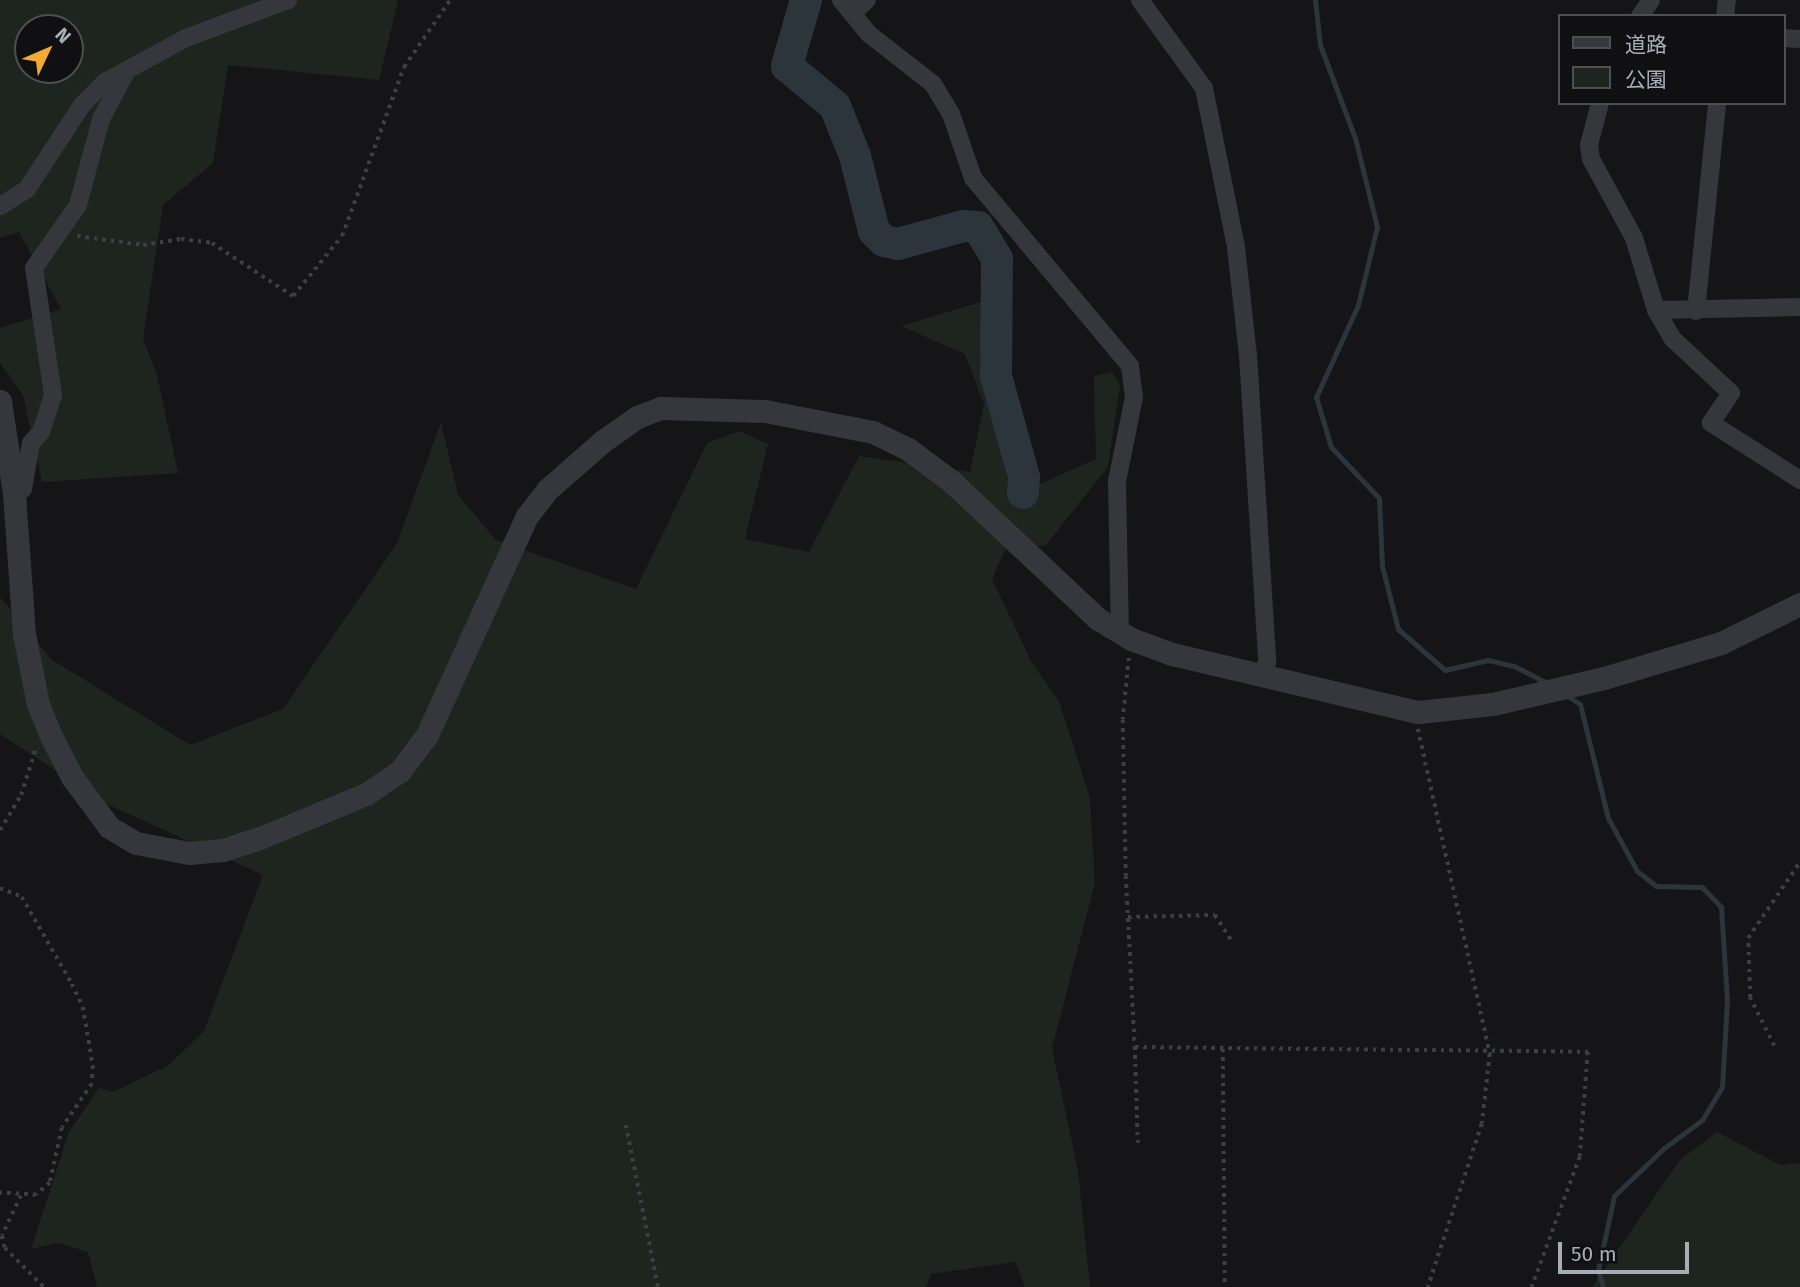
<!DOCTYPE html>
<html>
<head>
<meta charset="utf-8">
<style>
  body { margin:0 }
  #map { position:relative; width:1800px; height:1287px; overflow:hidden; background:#151517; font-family:"Fira Sans","Noto Sans JP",sans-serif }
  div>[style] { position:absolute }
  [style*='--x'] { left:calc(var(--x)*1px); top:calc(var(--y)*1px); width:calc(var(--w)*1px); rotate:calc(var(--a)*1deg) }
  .green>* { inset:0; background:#1d251e }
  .stream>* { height:5px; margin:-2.5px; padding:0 2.5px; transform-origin:2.5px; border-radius:2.5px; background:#2b353b }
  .river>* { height:32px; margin:-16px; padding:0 16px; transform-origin:16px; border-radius:16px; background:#2b353b }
  .path>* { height:3.5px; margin-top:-1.75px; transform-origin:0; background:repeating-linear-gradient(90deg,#3c3f43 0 3.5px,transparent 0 8.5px) }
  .minor>* { height:18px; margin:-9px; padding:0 9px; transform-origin:9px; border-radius:9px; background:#36373c }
  .tertiary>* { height:23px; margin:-11.5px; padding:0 11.5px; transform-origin:11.5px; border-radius:11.5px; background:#36373c }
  span { translate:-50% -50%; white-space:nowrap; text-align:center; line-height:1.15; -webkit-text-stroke:6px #101012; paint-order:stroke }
  .legend { position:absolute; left:1558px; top:14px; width:228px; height:91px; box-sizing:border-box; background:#101012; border:2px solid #4c4f54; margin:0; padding:9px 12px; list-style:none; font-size:21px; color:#a7adb7 }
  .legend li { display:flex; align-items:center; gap:14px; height:35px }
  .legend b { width:35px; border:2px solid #4c4f54 }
  .north { position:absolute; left:14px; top:14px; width:70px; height:70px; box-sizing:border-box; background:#101012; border:2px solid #4c4f54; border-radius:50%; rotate:46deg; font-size:19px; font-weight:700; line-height:28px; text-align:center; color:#a7adb7 }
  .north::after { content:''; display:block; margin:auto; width:24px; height:32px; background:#f1aa34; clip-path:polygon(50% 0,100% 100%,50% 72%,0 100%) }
  .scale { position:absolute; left:1558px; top:1242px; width:131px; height:32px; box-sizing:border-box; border:4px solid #a7adb7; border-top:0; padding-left:9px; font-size:21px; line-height:24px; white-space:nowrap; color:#a7adb7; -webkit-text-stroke:5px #101012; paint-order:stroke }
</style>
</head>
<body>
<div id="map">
  <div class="green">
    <i style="clip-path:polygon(evenodd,0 0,398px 0,379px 80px,228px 65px,213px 163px,163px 205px,143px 339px,157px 375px,178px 473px,42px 482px,23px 395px,0 363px,0 328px,61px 309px,19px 232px,0 238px,0 0,28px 28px,70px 28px,70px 70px,28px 70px,28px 28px)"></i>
    <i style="clip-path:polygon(987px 300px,988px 380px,1011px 497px,1096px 459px,1094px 376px,1112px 372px,1120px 385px,1108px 467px,1046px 545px,1005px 550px,992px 579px,1032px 663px,1059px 701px,1090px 798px,1095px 883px,1052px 1048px,1078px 1171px,1090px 1287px,1025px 1287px,1015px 1262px,931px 1274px,926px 1287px,97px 1287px,88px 1252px,59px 1243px,31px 1249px,69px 1132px,99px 1088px,113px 1092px,169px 1065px,204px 1031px,263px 875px,109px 805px,0 734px,0 597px,51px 659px,190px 745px,283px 709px,397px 543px,441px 422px,458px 495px,496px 540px,636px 589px,707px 443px,739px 431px,768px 444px,745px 539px,809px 552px,859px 456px,970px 472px,984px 404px,965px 354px,901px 326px)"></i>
    <i style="clip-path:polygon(1717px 1132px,1780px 1165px,1800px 1163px,1800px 1287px,1592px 1287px,1680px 1160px)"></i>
  </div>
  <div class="stream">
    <i style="--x:1315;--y:0;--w:45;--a:83.7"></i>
    <i style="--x:1320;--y:45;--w:99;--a:69.4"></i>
    <i style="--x:1355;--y:138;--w:92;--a:76.1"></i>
    <i style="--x:1377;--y:227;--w:80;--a:103.7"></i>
    <i style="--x:1358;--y:305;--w:101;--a:114.5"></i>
    <i style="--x:1316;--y:397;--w:52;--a:73.3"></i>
    <i style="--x:1331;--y:447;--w:70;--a:46.7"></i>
    <i style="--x:1379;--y:498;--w:68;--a:87.5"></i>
    <i style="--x:1382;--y:566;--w:65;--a:75.7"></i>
    <i style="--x:1398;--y:629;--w:62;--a:41.1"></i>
    <i style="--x:1445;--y:670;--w:44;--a:-13.1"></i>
    <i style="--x:1488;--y:660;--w:27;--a:13"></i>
    <i style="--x:1514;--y:666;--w:39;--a:27"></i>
    <i style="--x:1566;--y:695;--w:17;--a:33"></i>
    <i style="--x:1580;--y:704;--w:117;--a:76.2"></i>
    <i style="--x:1608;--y:818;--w:60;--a:61.3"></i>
    <i style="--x:1637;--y:871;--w:24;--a:38"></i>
    <i style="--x:1656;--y:886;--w:46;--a:1.2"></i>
    <i style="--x:1702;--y:887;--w:28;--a:46"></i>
    <i style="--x:1721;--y:907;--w:94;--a:86.3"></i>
    <i style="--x:1727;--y:1001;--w:86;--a:93.3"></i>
    <i style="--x:1722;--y:1087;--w:39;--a:121"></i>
    <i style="--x:1702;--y:1120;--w:47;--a:143.6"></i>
    <i style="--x:1664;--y:1148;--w:69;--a:136.2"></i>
    <i style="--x:1614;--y:1196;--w:76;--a:102.2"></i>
    <i style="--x:1598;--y:1270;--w:18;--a:74"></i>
  </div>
  <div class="river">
    <i style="--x:806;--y:0;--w:69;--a:106.1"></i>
    <i style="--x:787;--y:66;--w:62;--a:39.8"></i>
    <i style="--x:835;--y:106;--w:54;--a:68.2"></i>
    <i style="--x:855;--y:156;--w:77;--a:75.8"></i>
    <i style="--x:874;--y:231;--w:14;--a:45"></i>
    <i style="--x:884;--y:241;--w:14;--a:12"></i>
    <i style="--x:898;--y:244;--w:68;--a:-15.3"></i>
    <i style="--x:964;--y:226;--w:14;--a:4"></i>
    <i style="--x:978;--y:227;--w:37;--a:59"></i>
    <i style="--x:997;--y:259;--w:117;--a:90.5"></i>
    <i style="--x:996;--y:376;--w:105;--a:74.5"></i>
    <i style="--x:1024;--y:477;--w:16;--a:94"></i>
  </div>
  <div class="path">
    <i style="--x:77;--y:236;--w:67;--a:7.8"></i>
    <i style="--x:143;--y:245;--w:38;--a:-9"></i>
    <i style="--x:181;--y:239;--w:31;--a:7"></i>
    <i style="--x:212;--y:243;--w:97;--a:33.2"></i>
    <i style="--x:293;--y:296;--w:77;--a:-50.8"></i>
    <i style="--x:342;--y:236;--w:180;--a:-69.9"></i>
    <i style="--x:404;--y:67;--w:81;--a:-55.5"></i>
    <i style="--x:1129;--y:658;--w:62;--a:95.5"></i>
    <i style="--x:1123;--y:720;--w:156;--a:88.9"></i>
    <i style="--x:1126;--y:876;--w:171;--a:87"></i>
    <i style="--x:1135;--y:1047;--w:453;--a:0.6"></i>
    <i style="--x:1588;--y:1052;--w:105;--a:94.4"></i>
    <i style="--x:1580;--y:1157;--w:139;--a:110.3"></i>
    <i style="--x:1418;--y:729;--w:333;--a:77.5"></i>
    <i style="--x:1490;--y:1054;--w:70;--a:96.5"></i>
    <i style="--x:1482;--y:1124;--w:172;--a:108.3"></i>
    <i style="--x:0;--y:830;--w:41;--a:-59"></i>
    <i style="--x:21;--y:795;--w:50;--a:-72.6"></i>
    <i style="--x:0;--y:888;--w:24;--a:22"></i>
    <i style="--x:22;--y:897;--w:100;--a:60.1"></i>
    <i style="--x:72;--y:984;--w:25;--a:64"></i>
    <i style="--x:83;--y:1007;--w:60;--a:80.4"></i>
    <i style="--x:93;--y:1066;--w:18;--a:93"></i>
    <i style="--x:92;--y:1084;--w:53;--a:124.3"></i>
    <i style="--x:62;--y:1128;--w:56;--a:102.3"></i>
    <i style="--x:50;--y:1183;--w:18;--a:139"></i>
    <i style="--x:36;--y:1195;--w:36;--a:-177"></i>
    <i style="--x:1128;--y:917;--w:87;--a:-1.3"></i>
    <i style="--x:1215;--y:915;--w:30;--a:57"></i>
    <i style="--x:1774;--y:1046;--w:54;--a:-116.6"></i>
    <i style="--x:1750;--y:998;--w:60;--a:-91.9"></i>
    <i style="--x:1748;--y:938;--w:92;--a:-55.6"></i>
    <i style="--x:1135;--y:1047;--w:96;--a:88.2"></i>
    <i style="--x:1223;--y:1049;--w:238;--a:89.5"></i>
    <i style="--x:626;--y:1125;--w:165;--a:78.8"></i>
    <i style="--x:21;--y:1196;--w:44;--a:115.4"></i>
    <i style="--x:2;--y:1236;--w:12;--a:76"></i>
    <i style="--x:5;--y:1248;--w:55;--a:45"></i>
  </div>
  <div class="minor">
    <i style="--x:841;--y:0;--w:44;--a:50.5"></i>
    <i style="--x:869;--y:34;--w:81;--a:38"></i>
    <i style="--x:933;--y:84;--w:35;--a:59"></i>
    <i style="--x:951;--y:114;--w:68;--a:71"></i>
    <i style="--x:973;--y:178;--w:245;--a:50.1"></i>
    <i style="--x:1130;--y:366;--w:31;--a:83"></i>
    <i style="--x:1134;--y:397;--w:86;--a:101.4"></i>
    <i style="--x:1117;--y:481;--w:151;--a:88.9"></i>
    <i style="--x:1140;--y:0;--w:109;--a:54"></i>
    <i style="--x:1204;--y:88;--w:162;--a:78.6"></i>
    <i style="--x:1236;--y:247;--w:109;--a:83.7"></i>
    <i style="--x:1248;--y:355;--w:307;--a:86.4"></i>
    <i style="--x:1267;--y:661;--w:14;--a:102"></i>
    <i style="--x:853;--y:13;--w:19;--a:-43"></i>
    <i style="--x:1640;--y:16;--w:19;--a:-55"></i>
    <i style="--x:1725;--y:16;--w:16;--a:-83"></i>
    <i style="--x:1784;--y:38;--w:16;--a:4"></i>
    <i style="--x:1600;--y:103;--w:43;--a:104.7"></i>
    <i style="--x:1589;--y:145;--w:14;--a:82"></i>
    <i style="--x:1591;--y:159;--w:90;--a:61.4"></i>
    <i style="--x:1634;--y:238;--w:75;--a:73"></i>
    <i style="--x:1656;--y:310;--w:144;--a:-1.2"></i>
    <i style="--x:0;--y:206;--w:32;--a:-32"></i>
    <i style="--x:27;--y:189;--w:100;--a:-56.8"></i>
    <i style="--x:82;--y:105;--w:33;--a:-45"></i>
    <i style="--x:105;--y:82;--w:92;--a:-28.5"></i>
    <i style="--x:186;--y:38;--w:109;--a:-20.4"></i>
    <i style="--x:1656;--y:310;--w:34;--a:60"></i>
    <i style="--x:1673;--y:339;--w:79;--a:43"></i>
    <i style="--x:1731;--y:393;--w:36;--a:124"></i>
    <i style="--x:1711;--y:423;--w:106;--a:32.6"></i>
    <i style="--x:1696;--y:311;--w:209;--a:-84.2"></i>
    <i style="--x:14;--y:494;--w:10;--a:-29"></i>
    <i style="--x:23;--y:489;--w:47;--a:-80.1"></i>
    <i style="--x:31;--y:443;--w:15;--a:-48"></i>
    <i style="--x:41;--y:432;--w:39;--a:-72"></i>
    <i style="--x:53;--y:395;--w:128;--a:-98.5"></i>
    <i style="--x:34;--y:268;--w:77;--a:-55.1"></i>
    <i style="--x:78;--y:205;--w:89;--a:-75"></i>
    <i style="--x:101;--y:119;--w:53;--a:-62"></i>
  </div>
  <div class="tertiary">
    <i style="--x:0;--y:401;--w:94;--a:81.4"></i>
    <i style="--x:14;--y:494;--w:140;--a:85.9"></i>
    <i style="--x:24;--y:634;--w:71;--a:78.7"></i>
    <i style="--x:38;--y:704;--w:32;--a:68"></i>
    <i style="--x:50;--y:734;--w:48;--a:62.9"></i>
    <i style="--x:72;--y:777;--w:62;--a:53.5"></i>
    <i style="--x:109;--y:827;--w:31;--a:31"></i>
    <i style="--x:136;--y:843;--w:54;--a:10.7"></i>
    <i style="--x:189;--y:853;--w:34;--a:-5"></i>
    <i style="--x:223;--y:850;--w:39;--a:-18"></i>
    <i style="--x:260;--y:838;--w:115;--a:-22.5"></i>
    <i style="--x:366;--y:794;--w:41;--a:-34.1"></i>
    <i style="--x:400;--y:771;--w:45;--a:-53.1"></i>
    <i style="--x:427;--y:735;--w:241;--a:-65.5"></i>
    <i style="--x:527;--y:516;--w:33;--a:-52"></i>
    <i style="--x:547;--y:490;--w:74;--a:-41.2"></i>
    <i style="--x:603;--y:441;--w:42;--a:-35.2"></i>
    <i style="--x:637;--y:417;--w:26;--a:-21"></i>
    <i style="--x:661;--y:408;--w:104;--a:1.7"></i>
    <i style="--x:765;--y:411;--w:110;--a:11"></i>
    <i style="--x:873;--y:432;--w:39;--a:26"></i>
    <i style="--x:908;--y:449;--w:54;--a:36.7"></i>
    <i style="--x:951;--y:481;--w:202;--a:43.2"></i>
    <i style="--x:1098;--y:619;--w:39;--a:31"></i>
    <i style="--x:1131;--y:639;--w:44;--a:20.1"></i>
    <i style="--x:1172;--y:654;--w:253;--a:13.3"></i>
    <i style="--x:1418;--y:712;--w:75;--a:-6.1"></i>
    <i style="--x:1493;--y:704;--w:114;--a:-13.2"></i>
    <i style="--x:1604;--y:678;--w:122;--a:-16.7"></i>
    <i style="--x:1721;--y:643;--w:88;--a:-26.3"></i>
  </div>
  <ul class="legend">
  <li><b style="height:9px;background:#36373c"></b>道路</li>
  <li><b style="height:19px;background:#1d251e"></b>公園</li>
  </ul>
  <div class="north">N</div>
  <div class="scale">50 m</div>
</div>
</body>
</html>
